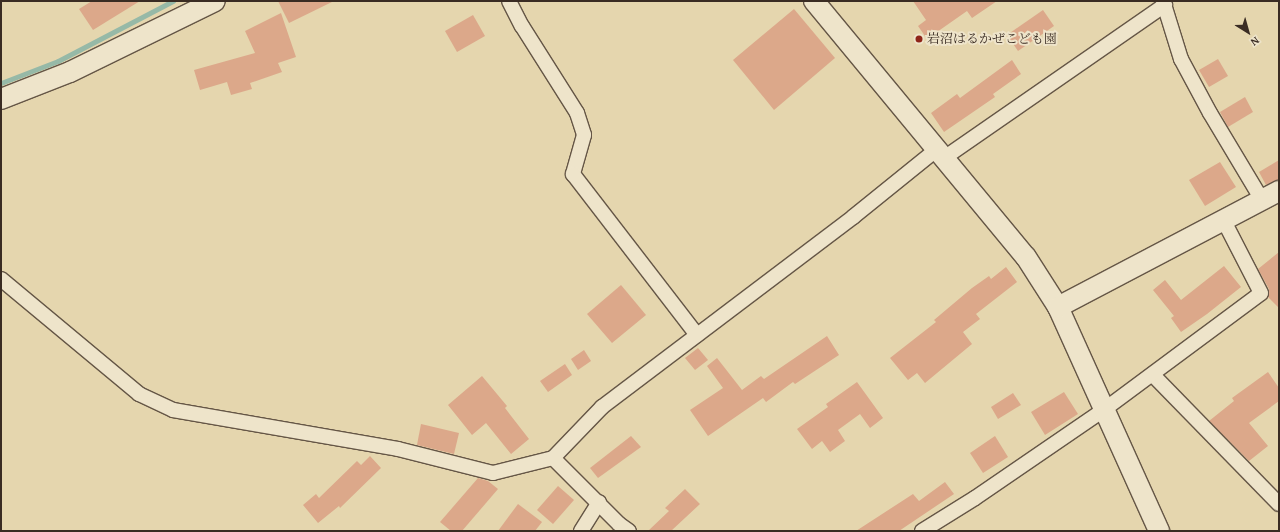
<!DOCTYPE html>
<html>
<head>
<meta charset="utf-8">
<style>
  body { margin:0 }
  #map { position:relative; width:1280px; height:532px; overflow:hidden; background:#e5d6ae; font-family:"Gentium Book Plus","Noto Serif JP",serif }
  div>[style] { position:absolute }
  [style*='--x'] { left:calc(var(--x)*1px); top:calc(var(--y)*1px); width:calc(var(--w)*1px); rotate:calc(var(--a)*1deg) }
  .stream>* { height:5px; margin:-2.5px; padding:0 2.5px; transform-origin:2.5px; border-radius:2.5px; background:#96b9a7 }
  .building>* { inset:0; background:#dca88a }
  .roads { filter:drop-shadow(1px 0 #655646) drop-shadow(-1px 0 #655646) drop-shadow(0 1px #655646) drop-shadow(0 -1px #655646) }
  .street>* { height:14px; margin:-7px; padding:0 7px; transform-origin:7px; border-radius:7px; background:#eee4ca }
  .secondary>* { height:20px; margin:-10px; padding:0 10px; transform-origin:10px; border-radius:10px; background:#eee4ca }
  .dots>* { width:11px; height:11px; translate:-50% -50%; box-sizing:border-box; border:2px solid #eee4ca; border-radius:50% }
  span { translate:-50% -50%; white-space:nowrap; text-align:center; line-height:1.15; -webkit-text-stroke:4px #eee4ca; paint-order:stroke }
  .poi-label { font-size:13px; color:#3a2c23 }
  .left { translate:0 -50%; text-align:left }
  .frame { position:absolute; inset:0; border:2px solid #3a2c23; pointer-events:none }
  .north { position:absolute; left:1228px; top:12px; width:40px; height:40px; -webkit-text-stroke:3px #eee4ca; paint-order:stroke; rotate:143deg; font-size:11px; font-weight:700; line-height:16px; text-align:center; color:#3a2c23 }
  .north::after { content:''; display:block; margin:auto; width:14px; height:18px; background:#3a2c23; clip-path:polygon(50% 0,100% 100%,50% 72%,0 100%) }
</style>
</head>
<body>
<div id="map">
  <div class="stream">
    <i style="--x:1;--y:83;--w:61;--a:-21.1"></i>
    <i style="--x:58;--y:61;--w:130;--a:-27.6"></i>
  </div>
  <div class="building">
    <i style="clip-path:polygon(92px 1px,140px 1px,93px 30px,79px 9px)"></i>
    <i style="clip-path:polygon(278px 1px,334px 1px,289px 23px)"></i>
    <i style="clip-path:polygon(913px 1px,997px 1px,972px 18px,967px 11px,927px 39px,918px 26px,926px 20px)"></i>
    <i style="clip-path:polygon(794px 9px,835px 58px,774px 110px,733px 60px)"></i>
    <i style="clip-path:polygon(1043px 10px,1054px 26px,1018px 51px,1007px 35px)"></i>
    <i style="clip-path:polygon(281px 13px,296px 57px,278px 63px,282px 72px,250px 83px,252px 89px,231px 95px,227px 82px,200px 90px,194px 70px,255px 53px,245px 31px)"></i>
    <i style="clip-path:polygon(473px 15px,485px 36px,457px 52px,445px 31px)"></i>
    <i style="clip-path:polygon(1218px 59px,1228px 76px,1209px 87px,1199px 70px)"></i>
    <i style="clip-path:polygon(1012px 60px,1021px 74px,993px 94px,995px 97px,944px 132px,931px 113px,957px 94px,960px 98px)"></i>
    <i style="clip-path:polygon(1245px 97px,1253px 112px,1228px 127px,1220px 112px)"></i>
    <i style="clip-path:polygon(1279px 160px,1279px 180px,1266px 185px,1259px 172px)"></i>
    <i style="clip-path:polygon(1220px 162px,1236px 187px,1205px 206px,1189px 180px)"></i>
    <i style="clip-path:polygon(1279px 252px,1279px 308px,1268px 297px,1269px 289px,1258px 269px)"></i>
    <i style="clip-path:polygon(1224px 266px,1241px 287px,1207px 314px,1181px 332px,1171px 318px,1174px 316px,1153px 290px,1165px 280px,1181px 300px)"></i>
    <i style="clip-path:polygon(1006px 267px,1017px 282px,976px 314px,980px 319px,963px 332px,972px 344px,925px 383px,917px 373px,908px 380px,890px 358px,936px 322px,934px 320px,972px 288px,989px 276px,991px 279px)"></i>
    <i style="clip-path:polygon(621px 285px,646px 315px,612px 343px,587px 314px)"></i>
    <i style="clip-path:polygon(827px 336px,839px 355px,795px 384px,793px 382px,766px 402px,763px 398px,708px 436px,690px 410px,723px 388px,707px 366px,717px 358px,742px 390px,761px 376px,764px 379px)"></i>
    <i style="clip-path:polygon(698px 348px,708px 360px,695px 370px,685px 358px)"></i>
    <i style="clip-path:polygon(584px 350px,591px 361px,578px 370px,571px 359px)"></i>
    <i style="clip-path:polygon(565px 364px,572px 375px,548px 392px,540px 381px)"></i>
    <i style="clip-path:polygon(1268px 372px,1279px 388px,1279px 401px,1249px 423px,1268px 446px,1249px 461px,1209px 421px,1234px 401px,1232px 398px)"></i>
    <i style="clip-path:polygon(482px 376px,507px 406px,505px 408px,529px 439px,511px 454px,486px 423px,472px 435px,448px 405px)"></i>
    <i style="clip-path:polygon(857px 382px,883px 418px,870px 428px,860px 414px,838px 430px,845px 441px,830px 452px,822px 441px,812px 449px,797px 429px,828px 407px,826px 404px)"></i>
    <i style="clip-path:polygon(1064px 392px,1078px 414px,1045px 435px,1031px 412px)"></i>
    <i style="clip-path:polygon(1013px 393px,1021px 405px,998px 419px,991px 407px)"></i>
    <i style="clip-path:polygon(421px 424px,459px 433px,454px 454px,417px 445px)"></i>
    <i style="clip-path:polygon(631px 436px,641px 447px,598px 478px,590px 468px)"></i>
    <i style="clip-path:polygon(995px 436px,1008px 457px,983px 473px,970px 453px)"></i>
    <i style="clip-path:polygon(370px 456px,381px 468px,340px 508px,339px 506px,318px 523px,303px 505px,316px 494px,319px 498px,357px 461px,361px 465px)"></i>
    <i style="clip-path:polygon(478px 478px,488px 481px,498px 489px,462px 531px,451px 531px,440px 522px)"></i>
    <i style="clip-path:polygon(945px 482px,954px 494px,899px 531px,856px 531px,913px 494px,919px 501px)"></i>
    <i style="clip-path:polygon(558px 486px,574px 500px,553px 524px,537px 510px)"></i>
    <i style="clip-path:polygon(685px 489px,700px 504px,671px 531px,648px 531px,669px 511px,665px 508px)"></i>
    <i style="clip-path:polygon(518px 504px,542px 522px,535px 531px,498px 531px)"></i>
  </div>
  <div class="roads">
    <div class="street">
      <i style="--x:509;--y:1;--w:28;--a:63"></i>
      <i style="--x:522;--y:26;--w:103;--a:57.7"></i>
      <i style="--x:577;--y:113;--w:23;--a:72"></i>
      <i style="--x:584;--y:135;--w:41;--a:105.8"></i>
      <i style="--x:573;--y:174;--w:203;--a:52.4"></i>
      <i style="--x:1163;--y:1;--w:61;--a:72.8"></i>
      <i style="--x:1181;--y:59;--w:61;--a:61.8"></i>
      <i style="--x:1210;--y:113;--w:101;--a:59.1"></i>
      <i style="--x:944;--y:158;--w:269;--a:-34.7"></i>
      <i style="--x:1;--y:279;--w:180;--a:39.8"></i>
      <i style="--x:139;--y:394;--w:38;--a:25"></i>
      <i style="--x:173;--y:410;--w:228;--a:9.8"></i>
      <i style="--x:398;--y:449;--w:98;--a:14.2"></i>
      <i style="--x:493;--y:473;--w:62;--a:-14"></i>
      <i style="--x:553;--y:458;--w:71;--a:-46.1"></i>
      <i style="--x:602;--y:407;--w:315;--a:-37.1"></i>
      <i style="--x:853;--y:217;--w:107;--a:-38.9"></i>
      <i style="--x:1153;--y:375;--w:180;--a:45.7"></i>
      <i style="--x:553;--y:458;--w:93;--a:45"></i>
      <i style="--x:619;--y:524;--w:12;--a:35"></i>
      <i style="--x:581;--y:531;--w:34;--a:-58"></i>
      <i style="--x:922;--y:531;--w:62;--a:-31.9"></i>
      <i style="--x:975;--y:498;--w:158;--a:-34.4"></i>
      <i style="--x:1105;--y:409;--w:194;--a:-36.6"></i>
      <i style="--x:1261;--y:293;--w:83;--a:-117.2"></i>
    </div>
    <div class="secondary">
      <i style="--x:814;--y:1;--w:332;--a:50.4"></i>
      <i style="--x:1026;--y:257;--w:59;--a:57.4"></i>
      <i style="--x:1058;--y:307;--w:246;--a:65.7"></i>
      <i style="--x:1;--y:99;--w:74;--a:-21.4"></i>
      <i style="--x:70;--y:72;--w:161;--a:-26.1"></i>
      <i style="--x:1058;--y:307;--w:250;--a:-27.7"></i>
    </div>
  </div>
  <div class="dots">
    <i style="left:919px;top:39px;background:#8f2418"></i>
  </div>
  <div class="poi-label">
    <span class="left" style="left:927px;top:39px">岩沼はるかぜこども園</span>
  </div>
  <div class="frame"></div>
  <div class="north">N</div>
</div>
</body>
</html>
